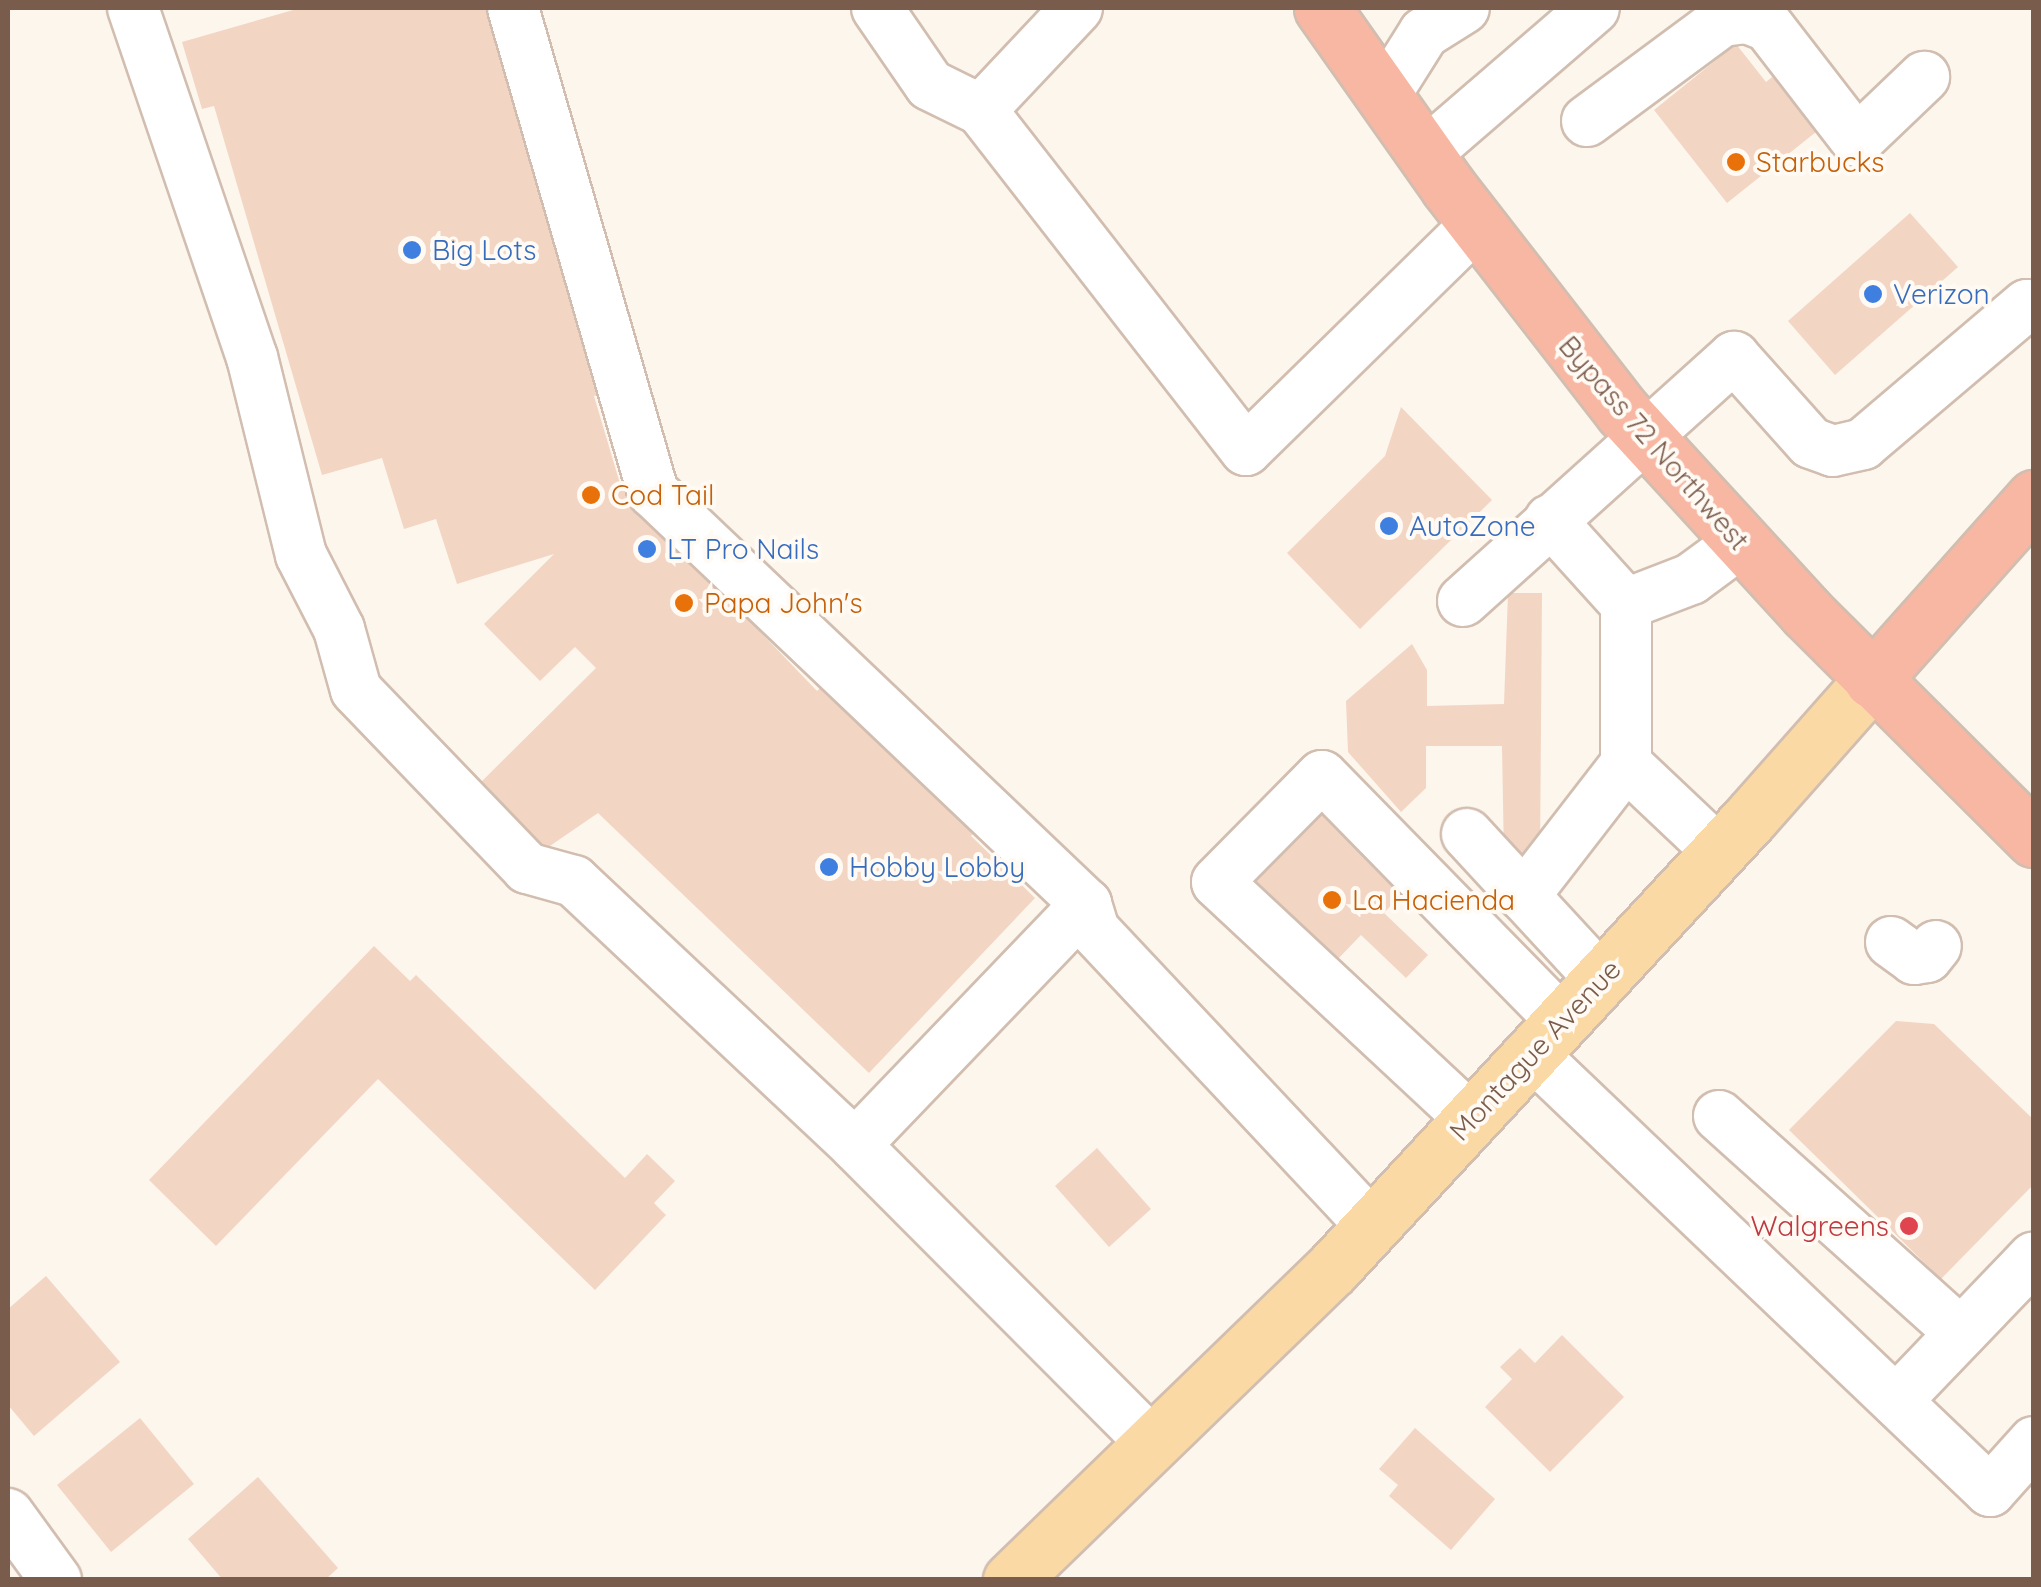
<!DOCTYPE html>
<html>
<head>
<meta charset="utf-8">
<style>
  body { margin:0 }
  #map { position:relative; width:2041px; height:1587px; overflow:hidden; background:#fdf6ec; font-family:Quicksand,sans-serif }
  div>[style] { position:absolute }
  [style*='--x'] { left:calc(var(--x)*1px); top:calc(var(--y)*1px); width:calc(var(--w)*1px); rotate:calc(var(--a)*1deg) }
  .building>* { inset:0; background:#f3d5c3 }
  .roads { filter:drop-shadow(2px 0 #d1beb0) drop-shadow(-2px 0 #d1beb0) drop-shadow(0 2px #d1beb0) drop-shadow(0 -2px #d1beb0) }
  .minor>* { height:50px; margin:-25px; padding:0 25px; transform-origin:25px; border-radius:25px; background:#fff }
  .major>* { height:55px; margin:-27.5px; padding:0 27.5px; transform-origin:27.5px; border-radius:27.5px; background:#fbd9a5 }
  .highway>* { height:55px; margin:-27.5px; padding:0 27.5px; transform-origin:27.5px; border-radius:27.5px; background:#f7b7a3 }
  .dots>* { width:28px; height:28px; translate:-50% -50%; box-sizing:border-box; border:5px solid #fffaf3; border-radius:50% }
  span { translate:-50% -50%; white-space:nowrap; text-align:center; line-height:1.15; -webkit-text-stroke:8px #fffaf3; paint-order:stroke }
  .food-label { font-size:28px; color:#c56008 }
  .left { translate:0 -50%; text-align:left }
  .shop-label { font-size:28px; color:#366cbe }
  .street-label { font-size:28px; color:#7a5c4d }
  .health-label { font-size:28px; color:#be3a42 }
  .right { translate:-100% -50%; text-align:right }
  .frame { position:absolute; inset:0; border:10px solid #7a5c4d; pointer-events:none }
</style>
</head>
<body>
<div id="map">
  <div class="building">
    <i style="clip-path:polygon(300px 8px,497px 8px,609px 391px,594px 396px,621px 487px,817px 691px,833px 675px,985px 821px,971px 836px,1035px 898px,869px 1073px,598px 813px,544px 850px,479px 784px,596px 668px,575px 647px,540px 681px,484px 624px,554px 554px,457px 584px,436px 519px,404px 529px,382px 458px,322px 475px,214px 106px,202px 109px,182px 42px)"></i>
    <i style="clip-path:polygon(1736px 44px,1766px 82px,1787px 65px,1831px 120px,1727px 203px,1654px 110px)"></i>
    <i style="clip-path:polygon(1910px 213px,1958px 267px,1835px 375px,1788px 321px)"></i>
    <i style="clip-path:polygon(1401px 407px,1492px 500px,1360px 629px,1287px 553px,1385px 456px)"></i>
    <i style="clip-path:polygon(1508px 593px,1542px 593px,1540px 857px,1504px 859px,1502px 746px,1426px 746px,1426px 788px,1401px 812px,1348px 752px,1346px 701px,1412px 644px,1427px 670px,1427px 706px,1504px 704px)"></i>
    <i style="clip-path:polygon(1322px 807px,1407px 888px,1384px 913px,1428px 955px,1406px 978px,1361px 935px,1334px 963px,1251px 883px)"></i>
    <i style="clip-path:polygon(374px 946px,410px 981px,416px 975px,625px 1178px,647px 1154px,675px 1181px,654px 1203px,666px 1215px,595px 1290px,378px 1079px,216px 1246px,149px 1180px)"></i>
    <i style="clip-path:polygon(1896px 1021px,1934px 1024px,2034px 1120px,2034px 1184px,1941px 1279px,1789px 1130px)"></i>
    <i style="clip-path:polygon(1097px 1148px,1151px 1209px,1109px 1247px,1055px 1186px)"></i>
    <i style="clip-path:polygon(46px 1276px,120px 1362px,34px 1436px,8px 1405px,8px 1309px)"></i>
    <i style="clip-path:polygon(1562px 1335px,1624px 1397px,1550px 1472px,1485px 1407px,1512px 1379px,1500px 1367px,1520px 1348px,1535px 1363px)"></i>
    <i style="clip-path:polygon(140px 1418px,194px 1484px,111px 1552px,57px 1485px)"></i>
    <i style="clip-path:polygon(1415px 1428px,1495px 1499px,1451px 1550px,1389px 1496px,1398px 1485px,1379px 1469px)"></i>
    <i style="clip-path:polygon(258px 1477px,338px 1568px,325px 1580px,223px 1580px,188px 1539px)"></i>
  </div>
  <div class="roads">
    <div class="minor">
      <i style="--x:133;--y:8;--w:369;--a:71.2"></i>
      <i style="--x:252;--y:357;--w:204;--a:76.1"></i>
      <i style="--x:301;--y:555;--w:83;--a:62.8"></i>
      <i style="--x:339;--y:629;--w:63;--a:74.4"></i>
      <i style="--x:356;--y:690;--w:247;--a:46.1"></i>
      <i style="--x:527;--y:868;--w:49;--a:15.5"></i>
      <i style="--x:574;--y:881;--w:386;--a:43.2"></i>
      <i style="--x:855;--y:1145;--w:421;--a:45.1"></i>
      <i style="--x:513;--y:8;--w:504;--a:73.87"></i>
      <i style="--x:653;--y:492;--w:598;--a:43.58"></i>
      <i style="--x:1086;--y:904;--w:27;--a:73"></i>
      <i style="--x:1094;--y:930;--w:406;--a:46.8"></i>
      <i style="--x:877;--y:8;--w:93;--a:55.5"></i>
      <i style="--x:930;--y:85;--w:57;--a:26.1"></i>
      <i style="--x:1077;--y:8;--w:140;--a:133.3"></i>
      <i style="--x:981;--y:110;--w:431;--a:52.1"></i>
      <i style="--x:1246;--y:450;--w:322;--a:-44.4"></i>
      <i style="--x:1385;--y:95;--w:73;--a:-57.8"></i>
      <i style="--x:1424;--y:33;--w:47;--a:-32"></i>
      <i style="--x:1587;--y:121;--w:168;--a:-36.5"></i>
      <i style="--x:1722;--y:21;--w:25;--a:-7"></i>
      <i style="--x:1747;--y:18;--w:22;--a:21"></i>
      <i style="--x:1768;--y:26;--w:145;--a:52.3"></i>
      <i style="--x:1857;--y:141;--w:93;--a:-43.7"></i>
      <i style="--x:1425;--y:154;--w:223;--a:-40.8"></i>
      <i style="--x:1550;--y:520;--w:113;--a:47.9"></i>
      <i style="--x:1463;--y:601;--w:365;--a:-42"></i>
      <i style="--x:1734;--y:357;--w:115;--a:48.2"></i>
      <i style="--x:1811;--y:443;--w:23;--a:20"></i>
      <i style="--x:1833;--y:451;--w:31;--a:-13"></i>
      <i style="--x:1863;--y:444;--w:215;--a:-40.3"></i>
      <i style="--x:2027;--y:305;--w:8;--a:23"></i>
      <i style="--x:1467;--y:834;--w:197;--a:47.3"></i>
      <i style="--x:1719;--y:852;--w:128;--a:-136.6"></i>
      <i style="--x:1626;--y:764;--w:160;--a:-90"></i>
      <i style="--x:1626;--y:604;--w:70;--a:-21"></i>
      <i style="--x:1691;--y:579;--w:61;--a:-36.3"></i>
      <i style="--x:1524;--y:896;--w:167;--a:-52.3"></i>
      <i style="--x:1891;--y:942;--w:29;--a:36"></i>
      <i style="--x:1914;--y:959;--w:13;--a:-9"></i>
      <i style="--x:1927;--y:957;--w:14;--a:-51"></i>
      <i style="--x:1532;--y:1054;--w:633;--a:43.66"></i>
      <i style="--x:1990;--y:1491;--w:66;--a:-48.1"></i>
      <i style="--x:1719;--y:1116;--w:325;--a:41.9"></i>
      <i style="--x:1471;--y:1119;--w:347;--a:-137"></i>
      <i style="--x:1217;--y:882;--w:149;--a:-45.3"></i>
      <i style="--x:1322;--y:776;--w:343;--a:45.6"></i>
      <i style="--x:855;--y:1145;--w:334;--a:-46.2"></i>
      <i style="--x:1896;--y:1401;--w:199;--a:-46.2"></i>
      <i style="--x:8;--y:1514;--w:82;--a:54"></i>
    </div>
    <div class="major">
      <i style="--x:1011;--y:1580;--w:447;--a:-44.1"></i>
      <i style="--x:1332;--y:1269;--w:616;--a:-47.17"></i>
      <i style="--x:1751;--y:817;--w:183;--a:-48.5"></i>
    </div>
    <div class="highway">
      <i style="--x:1322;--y:8;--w:220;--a:54.8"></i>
      <i style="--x:1449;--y:188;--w:284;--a:52.2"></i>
      <i style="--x:1623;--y:412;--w:271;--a:47.5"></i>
      <i style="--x:1806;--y:612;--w:322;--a:44.9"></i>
      <i style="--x:1872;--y:680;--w:244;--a:-48.3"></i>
    </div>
  </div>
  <div class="dots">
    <i style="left:1736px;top:162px;background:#e8710a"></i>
    <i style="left:412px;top:250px;background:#3f7fe0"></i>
    <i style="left:1873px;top:294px;background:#3f7fe0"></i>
    <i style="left:591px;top:495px;background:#e8710a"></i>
    <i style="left:1389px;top:526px;background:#3f7fe0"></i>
    <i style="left:647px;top:549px;background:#3f7fe0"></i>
    <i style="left:684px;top:603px;background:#e8710a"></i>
    <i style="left:829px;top:867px;background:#3f7fe0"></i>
    <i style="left:1332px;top:900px;background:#e8710a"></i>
    <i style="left:1909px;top:1226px;background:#e0444e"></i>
  </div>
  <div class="food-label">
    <span class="left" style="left:1756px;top:162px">Starbucks</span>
    <span class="left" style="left:611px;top:495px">Cod Tail</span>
    <span class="left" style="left:704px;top:603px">Papa John's</span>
    <span class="left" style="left:1352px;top:900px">La Hacienda</span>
  </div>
  <div class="shop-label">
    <span class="left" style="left:432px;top:250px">Big Lots</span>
    <span class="left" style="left:1893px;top:294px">Verizon</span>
    <span class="left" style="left:1409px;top:526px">AutoZone</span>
    <span class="left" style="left:667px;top:549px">LT Pro Nails</span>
    <span class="left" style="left:849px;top:867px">Hobby Lobby</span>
  </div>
  <div class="street-label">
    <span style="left:1654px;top:443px;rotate:49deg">Bypass 72 Northwest</span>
    <span style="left:1535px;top:1050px;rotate:-47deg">Montague Avenue</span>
  </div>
  <div class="health-label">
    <span class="right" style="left:1889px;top:1226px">Walgreens</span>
  </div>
  <div class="frame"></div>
</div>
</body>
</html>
